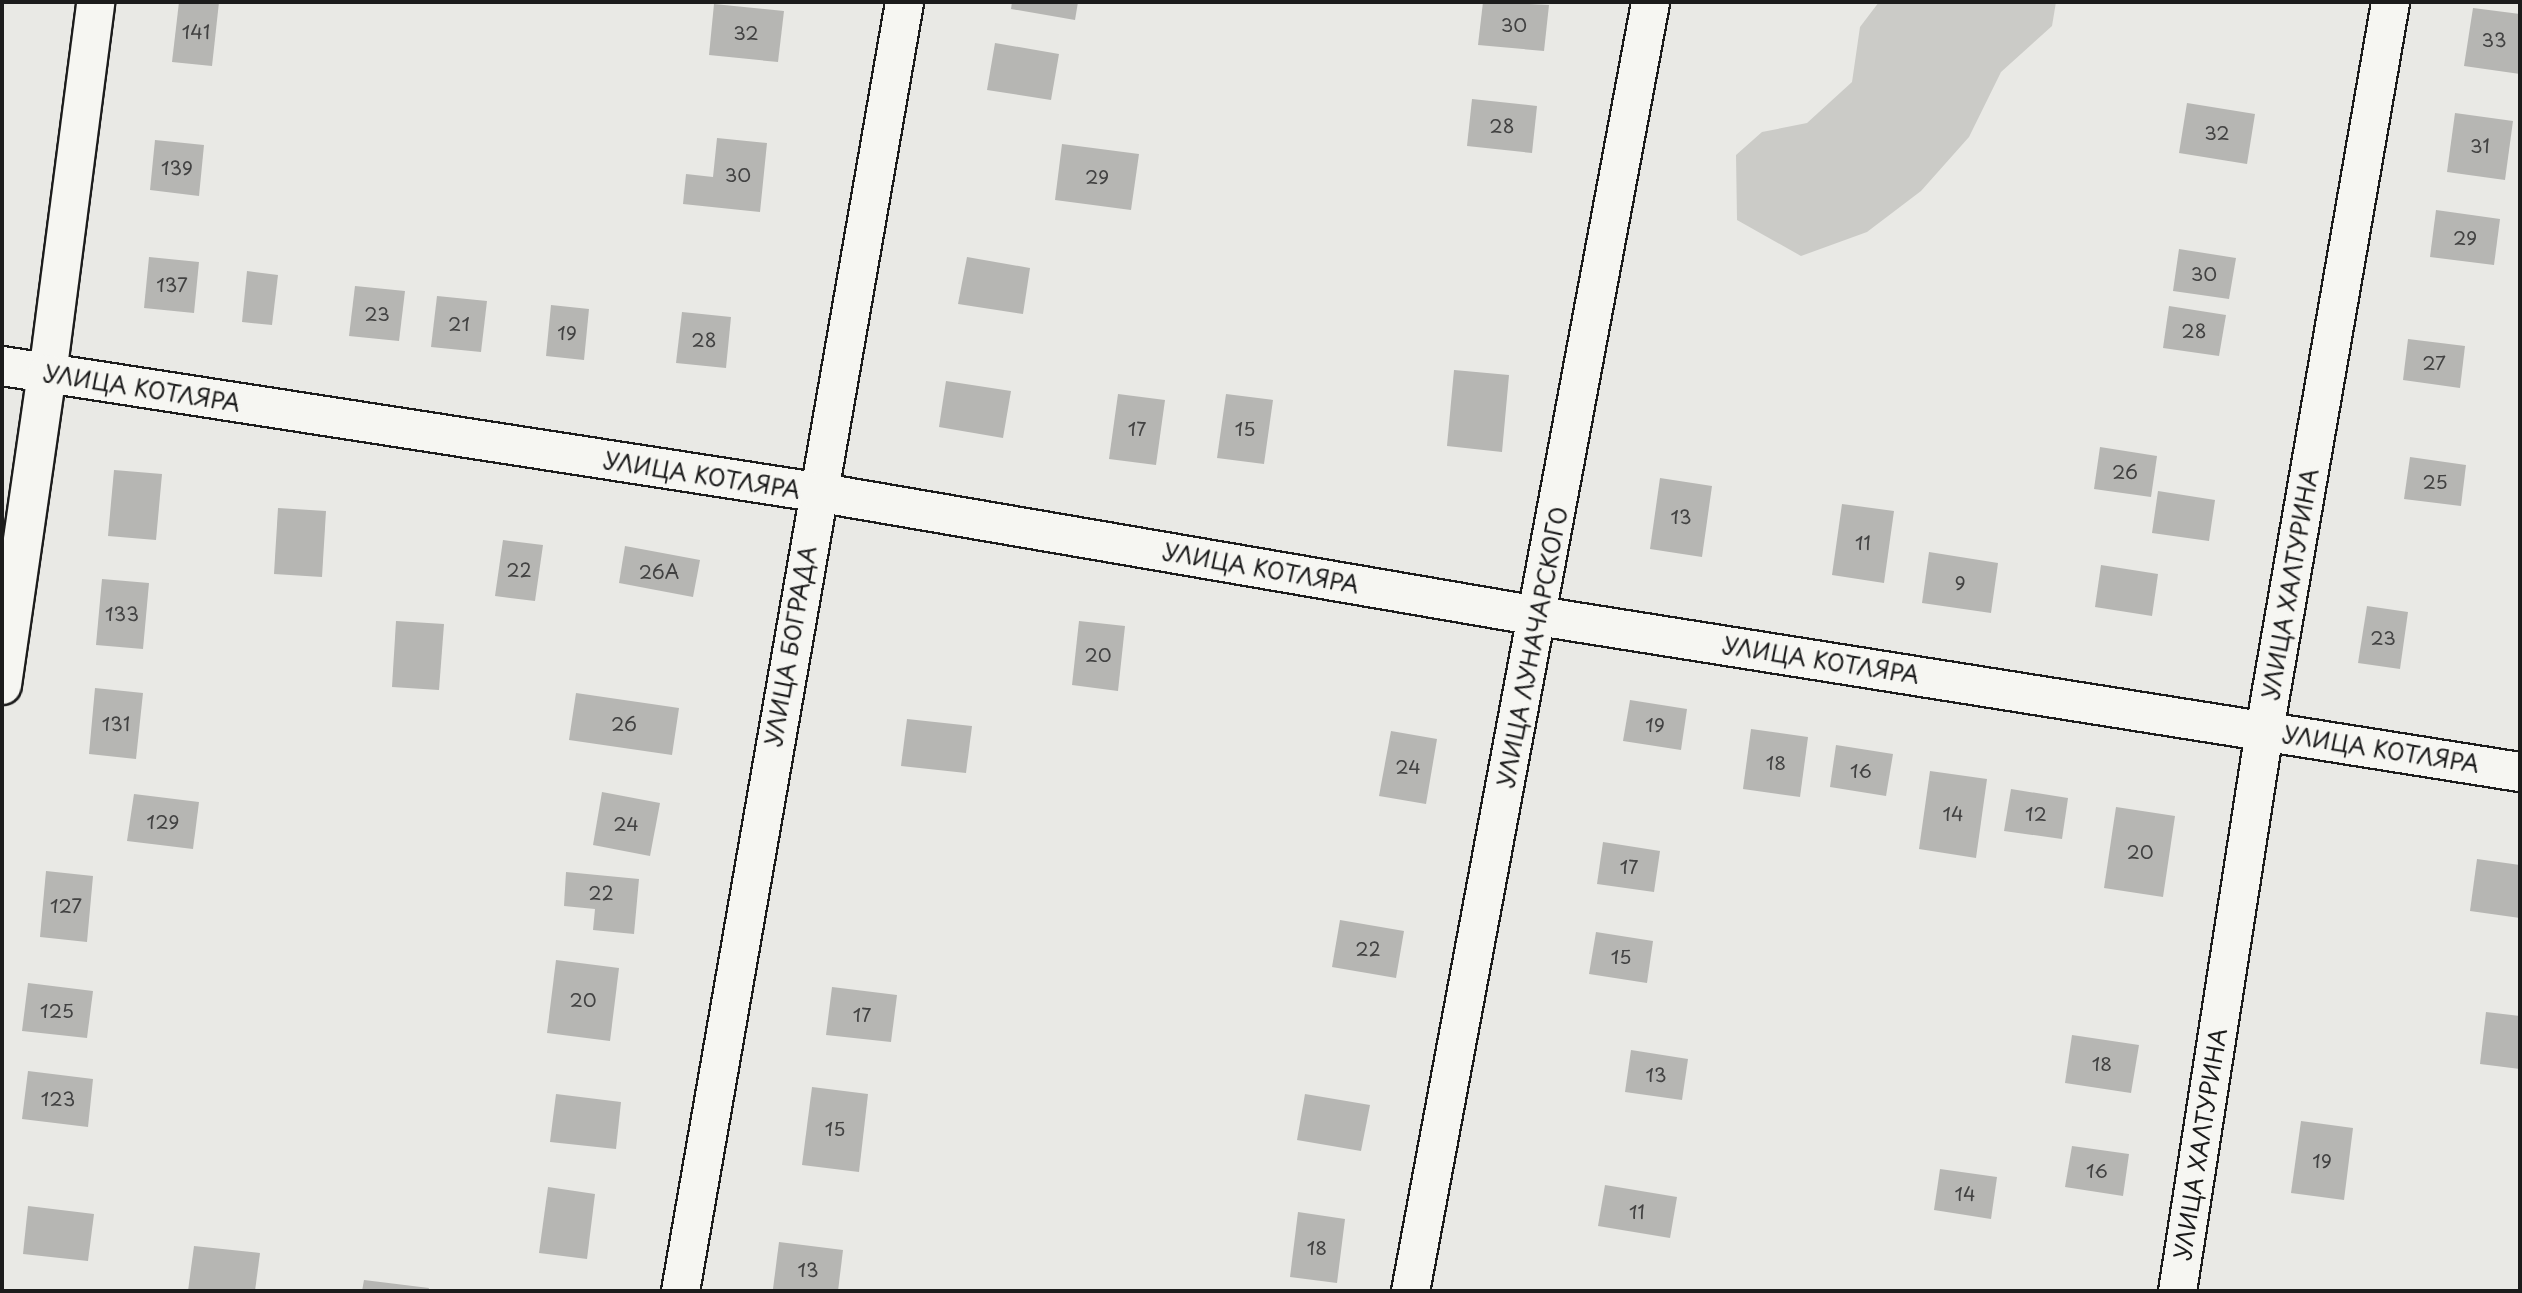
<!DOCTYPE html>
<html>
<head>
<meta charset="utf-8">
<style>
  body { margin:0 }
  #map { position:relative; width:2522px; height:1293px; overflow:hidden; background:#e9e9e5; font-family:"Playpen Sans",sans-serif }
  div>[style] { position:absolute }
  [style*='--x'] { left:calc(var(--x)*1px); top:calc(var(--y)*1px); width:calc(var(--w)*1px); rotate:calc(var(--a)*1deg) }
  .green>* { inset:0; background:#cbcbc7 }
  .building>* { inset:0; background:#b6b6b3 }
  .roads { filter:drop-shadow(2px 0 #1c1c1c) drop-shadow(-2px 0 #1c1c1c) drop-shadow(0 2px #1c1c1c) drop-shadow(0 -2px #1c1c1c) }
  .street>* { height:37px; margin:-18.5px; padding:0 18.5px; transform-origin:18.5px; border-radius:18.5px; background:#f6f6f2 }
  .secondary>* { height:38px; margin:-19px; padding:0 19px; transform-origin:19px; border-radius:19px; background:#f6f6f2 }
  span { translate:-50% -50%; white-space:nowrap; text-align:center; line-height:1.15; -webkit-text-stroke:5px #f6f6f2; paint-order:stroke }
  .number-label { font-size:19px; color:#424242 }
  .number-label span { -webkit-text-stroke-width:0 }
  .street-label { font-size:23px; color:#1c1c1c }
  .frame { position:absolute; inset:0; border:4px solid #1c1c1c; pointer-events:none }
</style>
</head>
<body>
<div id="map">
  <div class="green">
    <i style="clip-path:polygon(1879px 2px,2056px 2px,2052px 26px,2001px 72px,1969px 137px,1921px 191px,1867px 232px,1801px 256px,1737px 220px,1736px 155px,1762px 132px,1807px 123px,1852px 82px,1860px 27px)"></i>
  </div>
  <div class="building">
    <i style="clip-path:polygon(179px 2px,219px 2px,212px 66px,172px 62px)"></i>
    <i style="clip-path:polygon(1012px 2px,1078px 2px,1075px 20px,1011px 9px)"></i>
    <i style="clip-path:polygon(1483px 2px,1549px 5px,1544px 51px,1478px 45px)"></i>
    <i style="clip-path:polygon(714px 4px,784px 11px,778px 62px,709px 55px)"></i>
    <i style="clip-path:polygon(2473px 8px,2520px 14px,2520px 74px,2464px 66px)"></i>
    <i style="clip-path:polygon(995px 43px,1059px 54px,1051px 100px,987px 90px)"></i>
    <i style="clip-path:polygon(1472px 99px,1537px 106px,1532px 153px,1467px 146px)"></i>
    <i style="clip-path:polygon(2187px 103px,2255px 114px,2247px 164px,2179px 153px)"></i>
    <i style="clip-path:polygon(2455px 113px,2513px 121px,2505px 180px,2447px 172px)"></i>
    <i style="clip-path:polygon(717px 138px,767px 143px,760px 212px,683px 204px,686px 174px,713px 177px)"></i>
    <i style="clip-path:polygon(155px 140px,204px 145px,199px 196px,150px 190px)"></i>
    <i style="clip-path:polygon(1062px 144px,1139px 154px,1131px 210px,1055px 200px)"></i>
    <i style="clip-path:polygon(2436px 210px,2500px 219px,2494px 265px,2430px 257px)"></i>
    <i style="clip-path:polygon(2179px 249px,2236px 258px,2229px 299px,2173px 291px)"></i>
    <i style="clip-path:polygon(149px 257px,199px 262px,194px 313px,144px 308px)"></i>
    <i style="clip-path:polygon(967px 257px,1030px 268px,1023px 314px,958px 304px)"></i>
    <i style="clip-path:polygon(247px 271px,278px 275px,272px 325px,242px 322px)"></i>
    <i style="clip-path:polygon(355px 286px,405px 291px,399px 341px,349px 336px)"></i>
    <i style="clip-path:polygon(437px 296px,487px 301px,481px 352px,431px 347px)"></i>
    <i style="clip-path:polygon(551px 305px,589px 309px,584px 360px,546px 356px)"></i>
    <i style="clip-path:polygon(2169px 306px,2226px 315px,2219px 356px,2163px 348px)"></i>
    <i style="clip-path:polygon(682px 312px,731px 317px,726px 368px,676px 363px)"></i>
    <i style="clip-path:polygon(2408px 339px,2465px 346px,2460px 388px,2403px 380px)"></i>
    <i style="clip-path:polygon(1454px 370px,1509px 375px,1502px 452px,1447px 446px)"></i>
    <i style="clip-path:polygon(946px 381px,1011px 391px,1003px 438px,939px 427px)"></i>
    <i style="clip-path:polygon(1118px 394px,1165px 400px,1156px 465px,1109px 459px)"></i>
    <i style="clip-path:polygon(1226px 394px,1273px 400px,1264px 464px,1217px 458px)"></i>
    <i style="clip-path:polygon(2100px 447px,2157px 456px,2151px 497px,2094px 489px)"></i>
    <i style="clip-path:polygon(2410px 457px,2466px 465px,2461px 506px,2404px 499px)"></i>
    <i style="clip-path:polygon(114px 470px,162px 474px,156px 540px,108px 536px)"></i>
    <i style="clip-path:polygon(1660px 478px,1712px 486px,1702px 557px,1650px 549px)"></i>
    <i style="clip-path:polygon(2158px 491px,2215px 500px,2209px 541px,2152px 533px)"></i>
    <i style="clip-path:polygon(1842px 504px,1894px 511px,1884px 583px,1832px 575px)"></i>
    <i style="clip-path:polygon(278px 508px,326px 511px,322px 577px,274px 574px)"></i>
    <i style="clip-path:polygon(503px 540px,543px 545px,535px 601px,495px 596px)"></i>
    <i style="clip-path:polygon(625px 546px,700px 560px,693px 597px,619px 583px)"></i>
    <i style="clip-path:polygon(1929px 552px,1998px 563px,1991px 613px,1922px 603px)"></i>
    <i style="clip-path:polygon(2101px 565px,2158px 574px,2152px 616px,2095px 607px)"></i>
    <i style="clip-path:polygon(102px 579px,149px 583px,143px 649px,96px 645px)"></i>
    <i style="clip-path:polygon(2367px 606px,2408px 612px,2400px 669px,2358px 663px)"></i>
    <i style="clip-path:polygon(396px 621px,444px 624px,439px 690px,392px 687px)"></i>
    <i style="clip-path:polygon(1079px 621px,1125px 626px,1118px 691px,1072px 685px)"></i>
    <i style="clip-path:polygon(95px 688px,143px 693px,136px 759px,89px 754px)"></i>
    <i style="clip-path:polygon(576px 693px,679px 708px,672px 755px,569px 740px)"></i>
    <i style="clip-path:polygon(1630px 700px,1687px 709px,1681px 750px,1623px 741px)"></i>
    <i style="clip-path:polygon(907px 719px,972px 726px,966px 773px,901px 766px)"></i>
    <i style="clip-path:polygon(1751px 729px,1808px 737px,1800px 797px,1743px 789px)"></i>
    <i style="clip-path:polygon(1391px 731px,1437px 739px,1426px 804px,1379px 796px)"></i>
    <i style="clip-path:polygon(1836px 745px,1893px 754px,1886px 796px,1830px 787px)"></i>
    <i style="clip-path:polygon(1930px 771px,1987px 779px,1976px 858px,1919px 849px)"></i>
    <i style="clip-path:polygon(2011px 789px,2068px 798px,2062px 839px,2004px 831px)"></i>
    <i style="clip-path:polygon(602px 792px,660px 803px,650px 856px,593px 845px)"></i>
    <i style="clip-path:polygon(134px 794px,199px 802px,193px 849px,127px 841px)"></i>
    <i style="clip-path:polygon(2116px 807px,2175px 816px,2163px 897px,2104px 888px)"></i>
    <i style="clip-path:polygon(1603px 842px,1660px 851px,1654px 892px,1597px 884px)"></i>
    <i style="clip-path:polygon(2477px 859px,2520px 865px,2520px 918px,2470px 911px)"></i>
    <i style="clip-path:polygon(46px 871px,93px 876px,87px 942px,40px 937px)"></i>
    <i style="clip-path:polygon(566px 872px,639px 879px,634px 934px,593px 930px,595px 909px,564px 906px)"></i>
    <i style="clip-path:polygon(1340px 920px,1404px 931px,1396px 978px,1332px 967px)"></i>
    <i style="clip-path:polygon(1596px 932px,1653px 941px,1647px 983px,1589px 974px)"></i>
    <i style="clip-path:polygon(556px 960px,619px 968px,610px 1041px,547px 1033px)"></i>
    <i style="clip-path:polygon(28px 983px,93px 991px,87px 1038px,22px 1031px)"></i>
    <i style="clip-path:polygon(832px 987px,897px 995px,891px 1042px,826px 1035px)"></i>
    <i style="clip-path:polygon(2486px 1012px,2520px 1016px,2520px 1069px,2480px 1064px)"></i>
    <i style="clip-path:polygon(2072px 1035px,2139px 1045px,2131px 1093px,2065px 1083px)"></i>
    <i style="clip-path:polygon(1631px 1050px,1688px 1059px,1682px 1100px,1625px 1092px)"></i>
    <i style="clip-path:polygon(28px 1071px,93px 1079px,88px 1127px,22px 1119px)"></i>
    <i style="clip-path:polygon(812px 1087px,868px 1094px,859px 1172px,802px 1165px)"></i>
    <i style="clip-path:polygon(556px 1094px,621px 1102px,616px 1149px,550px 1142px)"></i>
    <i style="clip-path:polygon(1305px 1094px,1370px 1105px,1361px 1151px,1297px 1140px)"></i>
    <i style="clip-path:polygon(2301px 1121px,2353px 1128px,2344px 1200px,2291px 1193px)"></i>
    <i style="clip-path:polygon(2072px 1146px,2129px 1154px,2123px 1196px,2065px 1187px)"></i>
    <i style="clip-path:polygon(1940px 1169px,1997px 1177px,1991px 1219px,1934px 1210px)"></i>
    <i style="clip-path:polygon(1605px 1185px,1677px 1197px,1670px 1238px,1598px 1226px)"></i>
    <i style="clip-path:polygon(548px 1187px,595px 1194px,587px 1259px,539px 1253px)"></i>
    <i style="clip-path:polygon(28px 1206px,94px 1214px,88px 1261px,23px 1254px)"></i>
    <i style="clip-path:polygon(1298px 1212px,1345px 1219px,1337px 1283px,1290px 1277px)"></i>
    <i style="clip-path:polygon(779px 1242px,843px 1250px,838px 1291px,773px 1289px)"></i>
    <i style="clip-path:polygon(194px 1246px,260px 1253px,255px 1291px,188px 1291px)"></i>
    <i style="clip-path:polygon(364px 1280px,429px 1288px,428px 1291px,362px 1291px)"></i>
  </div>
  <div class="roads">
    <div class="street">
      <i style="--x:47;--y:374;--w:375;--a:-82.6"></i>
      <i style="--x:680;--y:1291;--w:1308;--a:-80.14"></i>
      <i style="--x:1410;--y:1291;--w:1311;--a:-79.45"></i>
      <i style="--x:2177;--y:1291;--w:568;--a:-81.18"></i>
      <i style="--x:2264;--y:730;--w:739;--a:-80.18"></i>
    </div>
    <div class="secondary">
      <i style="--x:2;--y:366;--w:824;--a:8.8"></i>
      <i style="--x:816;--y:492;--w:733;--a:9.75"></i>
      <i style="--x:1538;--y:616;--w:994;--a:9.03"></i>
      <i style="--x:2;--y:685;--w:314;--a:-81.8"></i>
    </div>
  </div>
  <div class="number-label">
    <span style="left:1514px;top:25px">30</span>
    <span style="left:196px;top:32px">141</span>
    <span style="left:746px;top:33px">32</span>
    <span style="left:2494px;top:40px">33</span>
    <span style="left:1502px;top:126px">28</span>
    <span style="left:2217px;top:133px">32</span>
    <span style="left:2480px;top:146px">31</span>
    <span style="left:177px;top:168px">139</span>
    <span style="left:738px;top:175px">30</span>
    <span style="left:1097px;top:177px">29</span>
    <span style="left:2465px;top:238px">29</span>
    <span style="left:2204px;top:274px">30</span>
    <span style="left:172px;top:285px">137</span>
    <span style="left:377px;top:314px">23</span>
    <span style="left:459px;top:324px">21</span>
    <span style="left:2194px;top:331px">28</span>
    <span style="left:567px;top:333px">19</span>
    <span style="left:704px;top:340px">28</span>
    <span style="left:2434px;top:363px">27</span>
    <span style="left:1137px;top:429px">17</span>
    <span style="left:1245px;top:429px">15</span>
    <span style="left:2125px;top:472px">26</span>
    <span style="left:2435px;top:482px">25</span>
    <span style="left:1681px;top:517px">13</span>
    <span style="left:1863px;top:543px">11</span>
    <span style="left:519px;top:570px">22</span>
    <span style="left:659px;top:572px">26А</span>
    <span style="left:1960px;top:583px">9</span>
    <span style="left:122px;top:614px">133</span>
    <span style="left:2383px;top:638px">23</span>
    <span style="left:1098px;top:655px">20</span>
    <span style="left:116px;top:724px">131</span>
    <span style="left:624px;top:724px">26</span>
    <span style="left:1655px;top:725px">19</span>
    <span style="left:1776px;top:763px">18</span>
    <span style="left:1408px;top:767px">24</span>
    <span style="left:1861px;top:771px">16</span>
    <span style="left:1953px;top:814px">14</span>
    <span style="left:2036px;top:814px">12</span>
    <span style="left:163px;top:822px">129</span>
    <span style="left:626px;top:824px">24</span>
    <span style="left:2140px;top:852px">20</span>
    <span style="left:1629px;top:867px">17</span>
    <span style="left:601px;top:893px">22</span>
    <span style="left:66px;top:906px">127</span>
    <span style="left:1368px;top:949px">22</span>
    <span style="left:1621px;top:957px">15</span>
    <span style="left:583px;top:1000px">20</span>
    <span style="left:57px;top:1011px">125</span>
    <span style="left:862px;top:1015px">17</span>
    <span style="left:2102px;top:1064px">18</span>
    <span style="left:1656px;top:1075px">13</span>
    <span style="left:58px;top:1099px">123</span>
    <span style="left:835px;top:1129px">15</span>
    <span style="left:2322px;top:1161px">19</span>
    <span style="left:2097px;top:1171px">16</span>
    <span style="left:1965px;top:1194px">14</span>
    <span style="left:1637px;top:1212px">11</span>
    <span style="left:1317px;top:1248px">18</span>
    <span style="left:808px;top:1270px">13</span>
  </div>
  <div class="street-label">
    <span style="left:142px;top:388px;rotate:9deg">УЛИЦА КОТЛЯРА</span>
    <span style="left:702px;top:475px;rotate:9deg">УЛИЦА КОТЛЯРА</span>
    <span style="left:1261px;top:568px;rotate:10deg">УЛИЦА КОТЛЯРА</span>
    <span style="left:2290px;top:584px;rotate:-80deg">УЛИЦА ХАЛТУРИНА</span>
    <span style="left:790px;top:646px;rotate:-80deg">УЛИЦА БОГРАДА</span>
    <span style="left:1532px;top:647px;rotate:-79deg">УЛИЦА ЛУНАЧАРСКОГО</span>
    <span style="left:1821px;top:660px;rotate:9deg">УЛИЦА КОТЛЯРА</span>
    <span style="left:2381px;top:749px;rotate:9deg">УЛИЦА КОТЛЯРА</span>
    <span style="left:2200px;top:1144px;rotate:-81deg">УЛИЦА ХАЛТУРИНА</span>
  </div>
  <div class="frame"></div>
</div>
</body>
</html>
